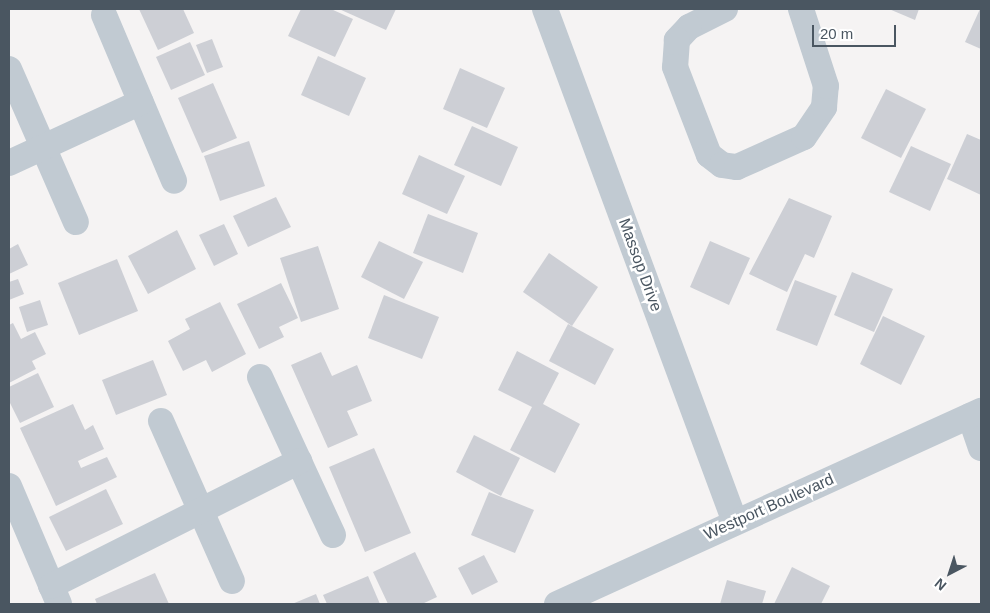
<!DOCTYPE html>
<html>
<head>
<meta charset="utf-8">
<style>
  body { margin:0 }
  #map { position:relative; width:990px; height:613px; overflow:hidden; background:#f5f3f3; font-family:Helvetica,sans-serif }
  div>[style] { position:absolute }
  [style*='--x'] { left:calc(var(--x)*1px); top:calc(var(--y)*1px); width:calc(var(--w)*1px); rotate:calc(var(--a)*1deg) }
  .building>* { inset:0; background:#cdcfd5 }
  .minor>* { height:26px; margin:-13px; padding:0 13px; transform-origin:13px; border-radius:13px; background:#c1cad2 }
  span { translate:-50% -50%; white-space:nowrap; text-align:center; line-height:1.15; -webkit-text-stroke:5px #fff; paint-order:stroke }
  .street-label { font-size:16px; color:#4a5661 }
  .frame { position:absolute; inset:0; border:10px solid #4a5661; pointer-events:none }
  .north { position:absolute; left:925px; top:548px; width:50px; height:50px; -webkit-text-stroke:4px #fff; paint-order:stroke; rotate:220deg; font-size:14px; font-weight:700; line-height:20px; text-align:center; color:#4a5661 }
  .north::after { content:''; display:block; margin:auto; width:18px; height:22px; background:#4a5661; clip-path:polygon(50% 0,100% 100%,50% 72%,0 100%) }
  .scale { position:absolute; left:812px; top:25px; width:84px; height:22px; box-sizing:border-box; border:2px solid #4a5661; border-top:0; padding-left:6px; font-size:15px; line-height:18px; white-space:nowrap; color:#4a5661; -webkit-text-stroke:4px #fff; paint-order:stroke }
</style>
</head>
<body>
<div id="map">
  <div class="building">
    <i style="clip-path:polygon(139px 9px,183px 9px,194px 33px,158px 50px)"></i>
    <i style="clip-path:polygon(301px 9px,331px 9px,353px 19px,335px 57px,288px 36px)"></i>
    <i style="clip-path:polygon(339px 9px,396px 9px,386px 30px)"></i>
    <i style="clip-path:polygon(889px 9px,919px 9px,915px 20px)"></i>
    <i style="clip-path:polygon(980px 9px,981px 9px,981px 49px,965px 42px)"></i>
    <i style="clip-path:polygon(212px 39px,223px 67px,207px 73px,196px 45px)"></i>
    <i style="clip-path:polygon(190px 42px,205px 75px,171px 90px,156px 57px)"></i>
    <i style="clip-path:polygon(318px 56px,366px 78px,349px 116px,301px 95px)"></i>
    <i style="clip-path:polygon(460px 68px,505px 88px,487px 128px,443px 109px)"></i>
    <i style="clip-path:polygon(213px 83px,237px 138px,202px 153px,178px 98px)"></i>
    <i style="clip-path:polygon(886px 89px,926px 109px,901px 158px,861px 138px)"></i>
    <i style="clip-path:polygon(472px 126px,518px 147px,501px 186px,454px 165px)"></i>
    <i style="clip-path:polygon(967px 134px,981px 140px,981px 195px,947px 179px)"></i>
    <i style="clip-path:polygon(249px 141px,265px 186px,220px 201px,204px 156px)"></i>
    <i style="clip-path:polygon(911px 146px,951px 164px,930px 211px,889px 192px)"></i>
    <i style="clip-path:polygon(419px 155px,465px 176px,447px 214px,402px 194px)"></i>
    <i style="clip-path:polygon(276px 197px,291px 227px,248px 247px,233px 216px)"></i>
    <i style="clip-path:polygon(789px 198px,832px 216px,814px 258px,805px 254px,787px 292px,749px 274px)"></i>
    <i style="clip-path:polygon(428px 214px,478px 233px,463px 273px,413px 253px)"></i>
    <i style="clip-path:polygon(224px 224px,238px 254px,214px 266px,199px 235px)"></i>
    <i style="clip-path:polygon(177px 230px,196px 269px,148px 294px,128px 256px)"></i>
    <i style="clip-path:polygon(379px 241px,423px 262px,404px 299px,361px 277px)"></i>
    <i style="clip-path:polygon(710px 241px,750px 258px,729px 305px,690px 287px)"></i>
    <i style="clip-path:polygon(18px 244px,28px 265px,9px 274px,9px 249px)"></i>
    <i style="clip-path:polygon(318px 246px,339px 309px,301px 322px,280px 258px)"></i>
    <i style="clip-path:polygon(549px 253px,598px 287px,572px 326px,523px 292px)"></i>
    <i style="clip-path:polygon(117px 259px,138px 311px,79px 335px,58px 283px)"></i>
    <i style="clip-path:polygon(852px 272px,893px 289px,874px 332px,834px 315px)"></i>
    <i style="clip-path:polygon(18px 279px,24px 294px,9px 300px,9px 282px)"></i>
    <i style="clip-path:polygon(795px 280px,837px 296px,817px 346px,776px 330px)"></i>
    <i style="clip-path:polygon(281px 283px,298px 318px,279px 327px,284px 337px,259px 349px,237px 304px)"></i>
    <i style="clip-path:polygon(384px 295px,439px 317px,422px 359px,368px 338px)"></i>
    <i style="clip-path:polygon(40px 300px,48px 325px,27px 332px,19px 307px)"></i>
    <i style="clip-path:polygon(220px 302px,246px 354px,212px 372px,206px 360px,183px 371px,168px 341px,190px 329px,185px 319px)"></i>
    <i style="clip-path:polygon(883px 316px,925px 336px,901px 385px,860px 364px)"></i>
    <i style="clip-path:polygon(13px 323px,21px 339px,35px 332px,46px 354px,32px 361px,36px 369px,9px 383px,9px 325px)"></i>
    <i style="clip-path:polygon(568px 324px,614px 349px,595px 385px,549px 361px)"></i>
    <i style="clip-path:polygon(517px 351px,559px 373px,543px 404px,580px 424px,555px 473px,510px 450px,532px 407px,498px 390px)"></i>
    <i style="clip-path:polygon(321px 352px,332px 376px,357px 365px,372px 401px,347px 411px,358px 435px,328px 448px,291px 365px)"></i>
    <i style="clip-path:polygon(153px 360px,167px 395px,116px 415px,102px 380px)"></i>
    <i style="clip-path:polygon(38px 373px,54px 407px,20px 423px,9px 401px,9px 387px)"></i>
    <i style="clip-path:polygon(73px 404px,85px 430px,93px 425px,104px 449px,78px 461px,81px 468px,107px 457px,117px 477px,56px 506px,20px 428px)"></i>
    <i style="clip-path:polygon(474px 435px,520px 458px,501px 496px,456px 472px)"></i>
    <i style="clip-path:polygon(374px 448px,411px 533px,365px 552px,329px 467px)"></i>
    <i style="clip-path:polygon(106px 489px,123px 524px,66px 551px,49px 517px)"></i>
    <i style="clip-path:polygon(489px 492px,534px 510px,515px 553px,471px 535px)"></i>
    <i style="clip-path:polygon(415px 552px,437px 597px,422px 604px,388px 604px,373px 572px)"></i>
    <i style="clip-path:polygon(484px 555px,498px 582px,472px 595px,458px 568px)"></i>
    <i style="clip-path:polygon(792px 567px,830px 586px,821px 604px,774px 604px)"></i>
    <i style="clip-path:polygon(155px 573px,169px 604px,97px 604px,95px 599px)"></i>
    <i style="clip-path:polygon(368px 576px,380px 604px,327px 604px,323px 595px)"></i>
    <i style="clip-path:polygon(727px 580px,766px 591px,762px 604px,720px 604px)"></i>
    <i style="clip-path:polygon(316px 594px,320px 604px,292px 604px)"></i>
  </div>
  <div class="minor">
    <i style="--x:545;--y:9;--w:547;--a:69.68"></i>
    <i style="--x:725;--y:9;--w:40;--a:153.4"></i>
    <i style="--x:689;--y:27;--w:18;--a:133"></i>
    <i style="--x:677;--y:40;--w:27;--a:94"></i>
    <i style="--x:675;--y:67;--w:94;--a:68.9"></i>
    <i style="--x:709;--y:155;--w:16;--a:38"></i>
    <i style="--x:722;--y:165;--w:15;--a:8"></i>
    <i style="--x:737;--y:167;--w:73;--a:-24.1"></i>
    <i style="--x:804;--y:137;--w:36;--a:-56"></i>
    <i style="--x:824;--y:107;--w:21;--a:-85"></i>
    <i style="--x:826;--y:86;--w:81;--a:-108"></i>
    <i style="--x:104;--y:15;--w:180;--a:67.1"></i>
    <i style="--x:9;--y:69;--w:167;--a:66.4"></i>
    <i style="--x:9;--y:163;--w:145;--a:-24.8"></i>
    <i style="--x:260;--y:377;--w:174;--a:65.2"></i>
    <i style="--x:970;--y:416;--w:34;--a:71"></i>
    <i style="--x:161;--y:421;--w:175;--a:66.1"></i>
    <i style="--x:9;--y:486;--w:128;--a:67"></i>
    <i style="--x:51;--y:586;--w:278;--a:-26.7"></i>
    <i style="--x:557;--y:604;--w:466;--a:-24.5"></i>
  </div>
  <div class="street-label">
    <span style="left:640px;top:265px;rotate:70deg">Massop Drive</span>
    <span style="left:769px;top:507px;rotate:-24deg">Westport Boulevard</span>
  </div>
  <div class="frame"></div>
  <div class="north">N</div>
  <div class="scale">20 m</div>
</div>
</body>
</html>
